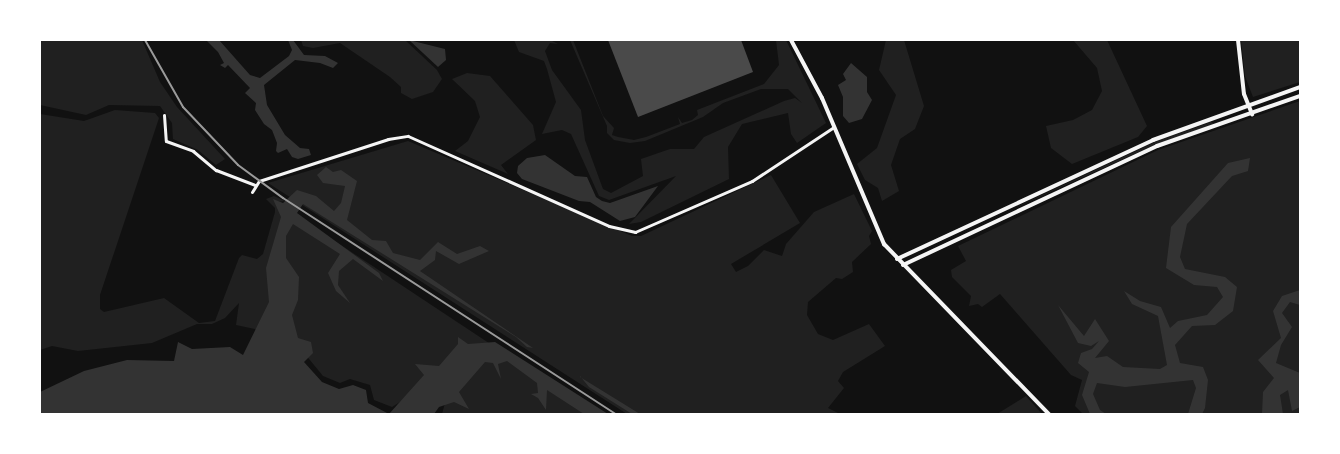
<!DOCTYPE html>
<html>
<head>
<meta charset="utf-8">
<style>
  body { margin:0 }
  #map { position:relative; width:1340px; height:454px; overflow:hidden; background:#111; font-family:"Varela Round",sans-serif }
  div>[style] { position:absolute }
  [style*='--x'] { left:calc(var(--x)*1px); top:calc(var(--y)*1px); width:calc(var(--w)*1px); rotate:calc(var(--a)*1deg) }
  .green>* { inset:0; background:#202020 }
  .water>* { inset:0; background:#333 }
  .building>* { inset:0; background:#4a4a4a }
  .minor>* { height:3px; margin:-1.5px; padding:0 1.5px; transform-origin:1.5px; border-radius:1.5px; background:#f5f5f5 }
  .tertiary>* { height:4px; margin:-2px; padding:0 2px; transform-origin:2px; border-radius:2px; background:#f5f5f5 }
  .rail>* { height:2px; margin:-1px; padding:0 1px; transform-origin:1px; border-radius:1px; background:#9a9a9a }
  span { translate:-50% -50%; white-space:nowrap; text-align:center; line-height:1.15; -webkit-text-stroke:4px #fff; paint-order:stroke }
  .frame { position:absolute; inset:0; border:41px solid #fff; pointer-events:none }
</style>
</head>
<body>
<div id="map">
  <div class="green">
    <i style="clip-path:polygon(40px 40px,142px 40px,160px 82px,177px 107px,225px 159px,216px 165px,198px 150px,173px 139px,172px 123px,160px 106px,109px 105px,86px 115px,40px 105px)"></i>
    <i style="clip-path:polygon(301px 40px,405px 40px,437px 70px,442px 79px,433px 92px,412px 99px,401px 93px,401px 87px,390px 77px,340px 43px,313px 48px,303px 46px)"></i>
    <i style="clip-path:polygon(514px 40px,550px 40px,558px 44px,550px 43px,545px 51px,552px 70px,581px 110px,585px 140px,603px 189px,611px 193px,643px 176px,641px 159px,670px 149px,694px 149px,704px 137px,784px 101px,795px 98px,802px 103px,788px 89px,761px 89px,723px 103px,703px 117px,645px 141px,630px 143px,614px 140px,607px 133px,607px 126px,570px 40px,573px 40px,603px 116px,614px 128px,612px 135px,618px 137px,634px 140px,646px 137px,680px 124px,678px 117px,682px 123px,692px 120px,698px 115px,697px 110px,764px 84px,779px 65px,776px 40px,786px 40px,826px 123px,797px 143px,791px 134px,788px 113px,742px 124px,728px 147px,729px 179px,641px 222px,629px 224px,676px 176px,609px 200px,599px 196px,571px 134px,562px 130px,542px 134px,556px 102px,547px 69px,544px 61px,519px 52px)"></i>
    <i style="clip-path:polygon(886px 40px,904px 40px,924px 106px,915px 129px,900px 139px,891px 165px,899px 191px,882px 201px,878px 188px,865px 180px,857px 164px,877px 148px,896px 95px,879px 70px)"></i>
    <i style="clip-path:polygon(1073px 40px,1107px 40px,1147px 126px,1138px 137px,1072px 164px,1051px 148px,1046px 126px,1073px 120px,1092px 110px,1102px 91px,1097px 68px)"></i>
    <i style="clip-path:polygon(1241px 40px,1300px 40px,1300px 82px,1253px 97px,1245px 76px)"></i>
    <i style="clip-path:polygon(467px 73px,490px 76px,533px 125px,536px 140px,501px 165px,508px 174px,455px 151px,468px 141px,480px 117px,475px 101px,452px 79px)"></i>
    <i style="clip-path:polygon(1300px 101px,1300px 414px,1083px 414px,1075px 406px,1082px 380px,1071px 375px,1000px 294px,982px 307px,978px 304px,969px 306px,971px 296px,952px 277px,951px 270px,966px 261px,958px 246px,1158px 150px)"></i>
    <i style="clip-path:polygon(115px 110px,155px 113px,159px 118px,100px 295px,100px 309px,104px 312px,164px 298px,199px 323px,215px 321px,239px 258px,242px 255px,257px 259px,263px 254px,275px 212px,275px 208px,266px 199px,274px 196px,285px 201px,276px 202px,596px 414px,442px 414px,455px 367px,392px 407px,374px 400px,370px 385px,350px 379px,340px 383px,323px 376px,291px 337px,236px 325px,239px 303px,225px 318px,212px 324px,197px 324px,152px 343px,78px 351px,52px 346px,40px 350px,40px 114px,84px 121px)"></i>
    <i style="clip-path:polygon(1211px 122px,1214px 124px,1150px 147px,995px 217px,1155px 142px)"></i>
    <i style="clip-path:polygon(408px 141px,632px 236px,641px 236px,771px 175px,800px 223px,731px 264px,736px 272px,748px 266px,764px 250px,782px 256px,786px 244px,814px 212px,854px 194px,872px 231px,869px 236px,871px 244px,852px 262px,853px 272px,842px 279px,836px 278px,808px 302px,807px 315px,818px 334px,833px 340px,869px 324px,885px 346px,843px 372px,838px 381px,844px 388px,828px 408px,840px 414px,627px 414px,268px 183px)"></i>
    <i style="clip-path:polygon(1026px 396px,1042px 414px,997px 414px)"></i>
  </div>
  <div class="water">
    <i style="clip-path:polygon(206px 40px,219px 40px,250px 75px,260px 78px,289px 56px,292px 50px,288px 40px,293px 40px,304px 55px,325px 56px,338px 63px,333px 68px,320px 63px,295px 60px,264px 85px,267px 105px,285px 135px,300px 148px,309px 149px,311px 155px,298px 159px,292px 157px,287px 149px,278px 153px,276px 151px,277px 143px,272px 130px,264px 124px,255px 110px,256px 103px,245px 93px,250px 88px,228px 65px,225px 68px,220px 65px,224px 63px,218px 52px)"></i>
    <i style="clip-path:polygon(409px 40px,445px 49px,446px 60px,438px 67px)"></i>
    <i style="clip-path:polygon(851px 63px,867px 77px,867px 92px,872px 100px,862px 119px,849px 123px,843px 116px,843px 97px,838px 85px,846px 80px,843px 74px)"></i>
    <i style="clip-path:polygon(545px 155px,575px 176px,587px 177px,596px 197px,602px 201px,610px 203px,658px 186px,635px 217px,620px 221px,590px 202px,579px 201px,522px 179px,517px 173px,518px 166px,527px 158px)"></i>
    <i style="clip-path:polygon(1250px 158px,1248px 171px,1232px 176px,1187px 224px,1180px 257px,1185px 269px,1225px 277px,1237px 287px,1233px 311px,1215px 325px,1192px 326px,1175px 345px,1180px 363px,1203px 367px,1208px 380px,1205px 408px,1202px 414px,1188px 414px,1196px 388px,1193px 380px,1125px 387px,1097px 383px,1093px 394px,1100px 410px,1106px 414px,1090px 414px,1082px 395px,1089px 372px,1078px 363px,1081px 353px,1092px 349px,1099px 341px,1091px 346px,1078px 343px,1058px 305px,1084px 336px,1095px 319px,1109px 341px,1095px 358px,1107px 356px,1123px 367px,1160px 369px,1167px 365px,1158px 316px,1132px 304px,1124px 291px,1140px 301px,1161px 307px,1170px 328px,1178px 321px,1207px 315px,1223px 297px,1217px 287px,1194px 285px,1166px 268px,1171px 227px,1228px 163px)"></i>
    <i style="clip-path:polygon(326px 167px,333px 172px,341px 170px,357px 181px,347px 220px,372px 240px,386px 241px,393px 253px,420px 260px,438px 242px,457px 254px,480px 246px,489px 251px,459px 264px,436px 251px,435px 260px,420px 271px,533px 348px,527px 347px,516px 337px,303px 204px,297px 213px,379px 273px,383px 281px,353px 259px,339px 271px,338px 285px,350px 303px,336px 291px,328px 273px,340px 254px,293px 224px,286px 236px,286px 258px,299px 277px,298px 300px,292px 315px,298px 338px,311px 342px,313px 353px,304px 362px,322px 382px,339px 389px,353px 385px,366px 390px,368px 403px,389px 414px,40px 414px,40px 392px,84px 371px,127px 360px,174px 361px,178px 342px,192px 349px,230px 347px,243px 355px,269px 302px,266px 268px,281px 217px,273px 199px,283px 203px,297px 190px,316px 196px,334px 211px,341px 203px,345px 186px,323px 183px,317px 175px)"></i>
    <i style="clip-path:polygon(1300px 290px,1300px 305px,1290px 302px,1282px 313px,1292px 327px,1281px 345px,1276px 363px,1300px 373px,1300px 407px,1292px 411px,1288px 390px,1280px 395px,1283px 414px,1262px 414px,1263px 392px,1274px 378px,1258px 360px,1281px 338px,1273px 311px,1282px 296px)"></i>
    <i style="clip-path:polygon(458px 337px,468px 344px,495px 342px,608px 414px,584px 414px,547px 390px,546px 410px,538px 398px,531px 394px,538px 393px,537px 383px,507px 361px,498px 364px,501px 379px,493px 363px,485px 362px,459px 392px,469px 409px,454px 402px,439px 407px,434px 414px,389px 414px,424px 375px,415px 364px,439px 366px,458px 344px)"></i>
    <i style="clip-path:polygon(580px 376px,580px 377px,640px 414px,632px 414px,589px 387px)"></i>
  </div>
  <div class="building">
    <i style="clip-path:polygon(608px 40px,741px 40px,753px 72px,638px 117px)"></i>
  </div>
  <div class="minor">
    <i style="--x:164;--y:115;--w:26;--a:86"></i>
    <i style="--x:166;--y:141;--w:29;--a:20"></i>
    <i style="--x:193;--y:151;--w:30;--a:40"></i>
    <i style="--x:216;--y:170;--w:42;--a:21"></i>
    <i style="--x:252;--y:192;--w:13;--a:-58"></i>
    <i style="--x:259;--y:181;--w:136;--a:-18"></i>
    <i style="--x:388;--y:139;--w:20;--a:-9"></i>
    <i style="--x:408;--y:136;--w:220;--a:24.1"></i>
    <i style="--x:609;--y:226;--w:27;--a:13"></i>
    <i style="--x:635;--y:232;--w:128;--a:-23.6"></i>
    <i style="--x:752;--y:181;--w:98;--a:-33.4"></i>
  </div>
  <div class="tertiary">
    <i style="--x:791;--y:40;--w:66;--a:61.9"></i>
    <i style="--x:822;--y:98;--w:159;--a:67"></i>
    <i style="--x:884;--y:244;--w:237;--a:45.9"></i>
    <i style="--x:1238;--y:40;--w:54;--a:83.7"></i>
    <i style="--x:1244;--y:94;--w:22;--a:68"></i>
    <i style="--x:897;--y:259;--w:282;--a:-24.9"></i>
    <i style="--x:1153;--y:140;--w:156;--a:-19.8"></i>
    <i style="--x:903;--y:265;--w:280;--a:-25.1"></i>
    <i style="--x:1157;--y:146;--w:151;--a:-19.3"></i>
  </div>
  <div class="rail">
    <i style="--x:145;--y:40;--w:77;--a:60.4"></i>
    <i style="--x:183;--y:107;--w:80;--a:46.5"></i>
    <i style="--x:238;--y:165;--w:56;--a:36.3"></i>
    <i style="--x:283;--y:198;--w:397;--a:33"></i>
  </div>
  <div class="frame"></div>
</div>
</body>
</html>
